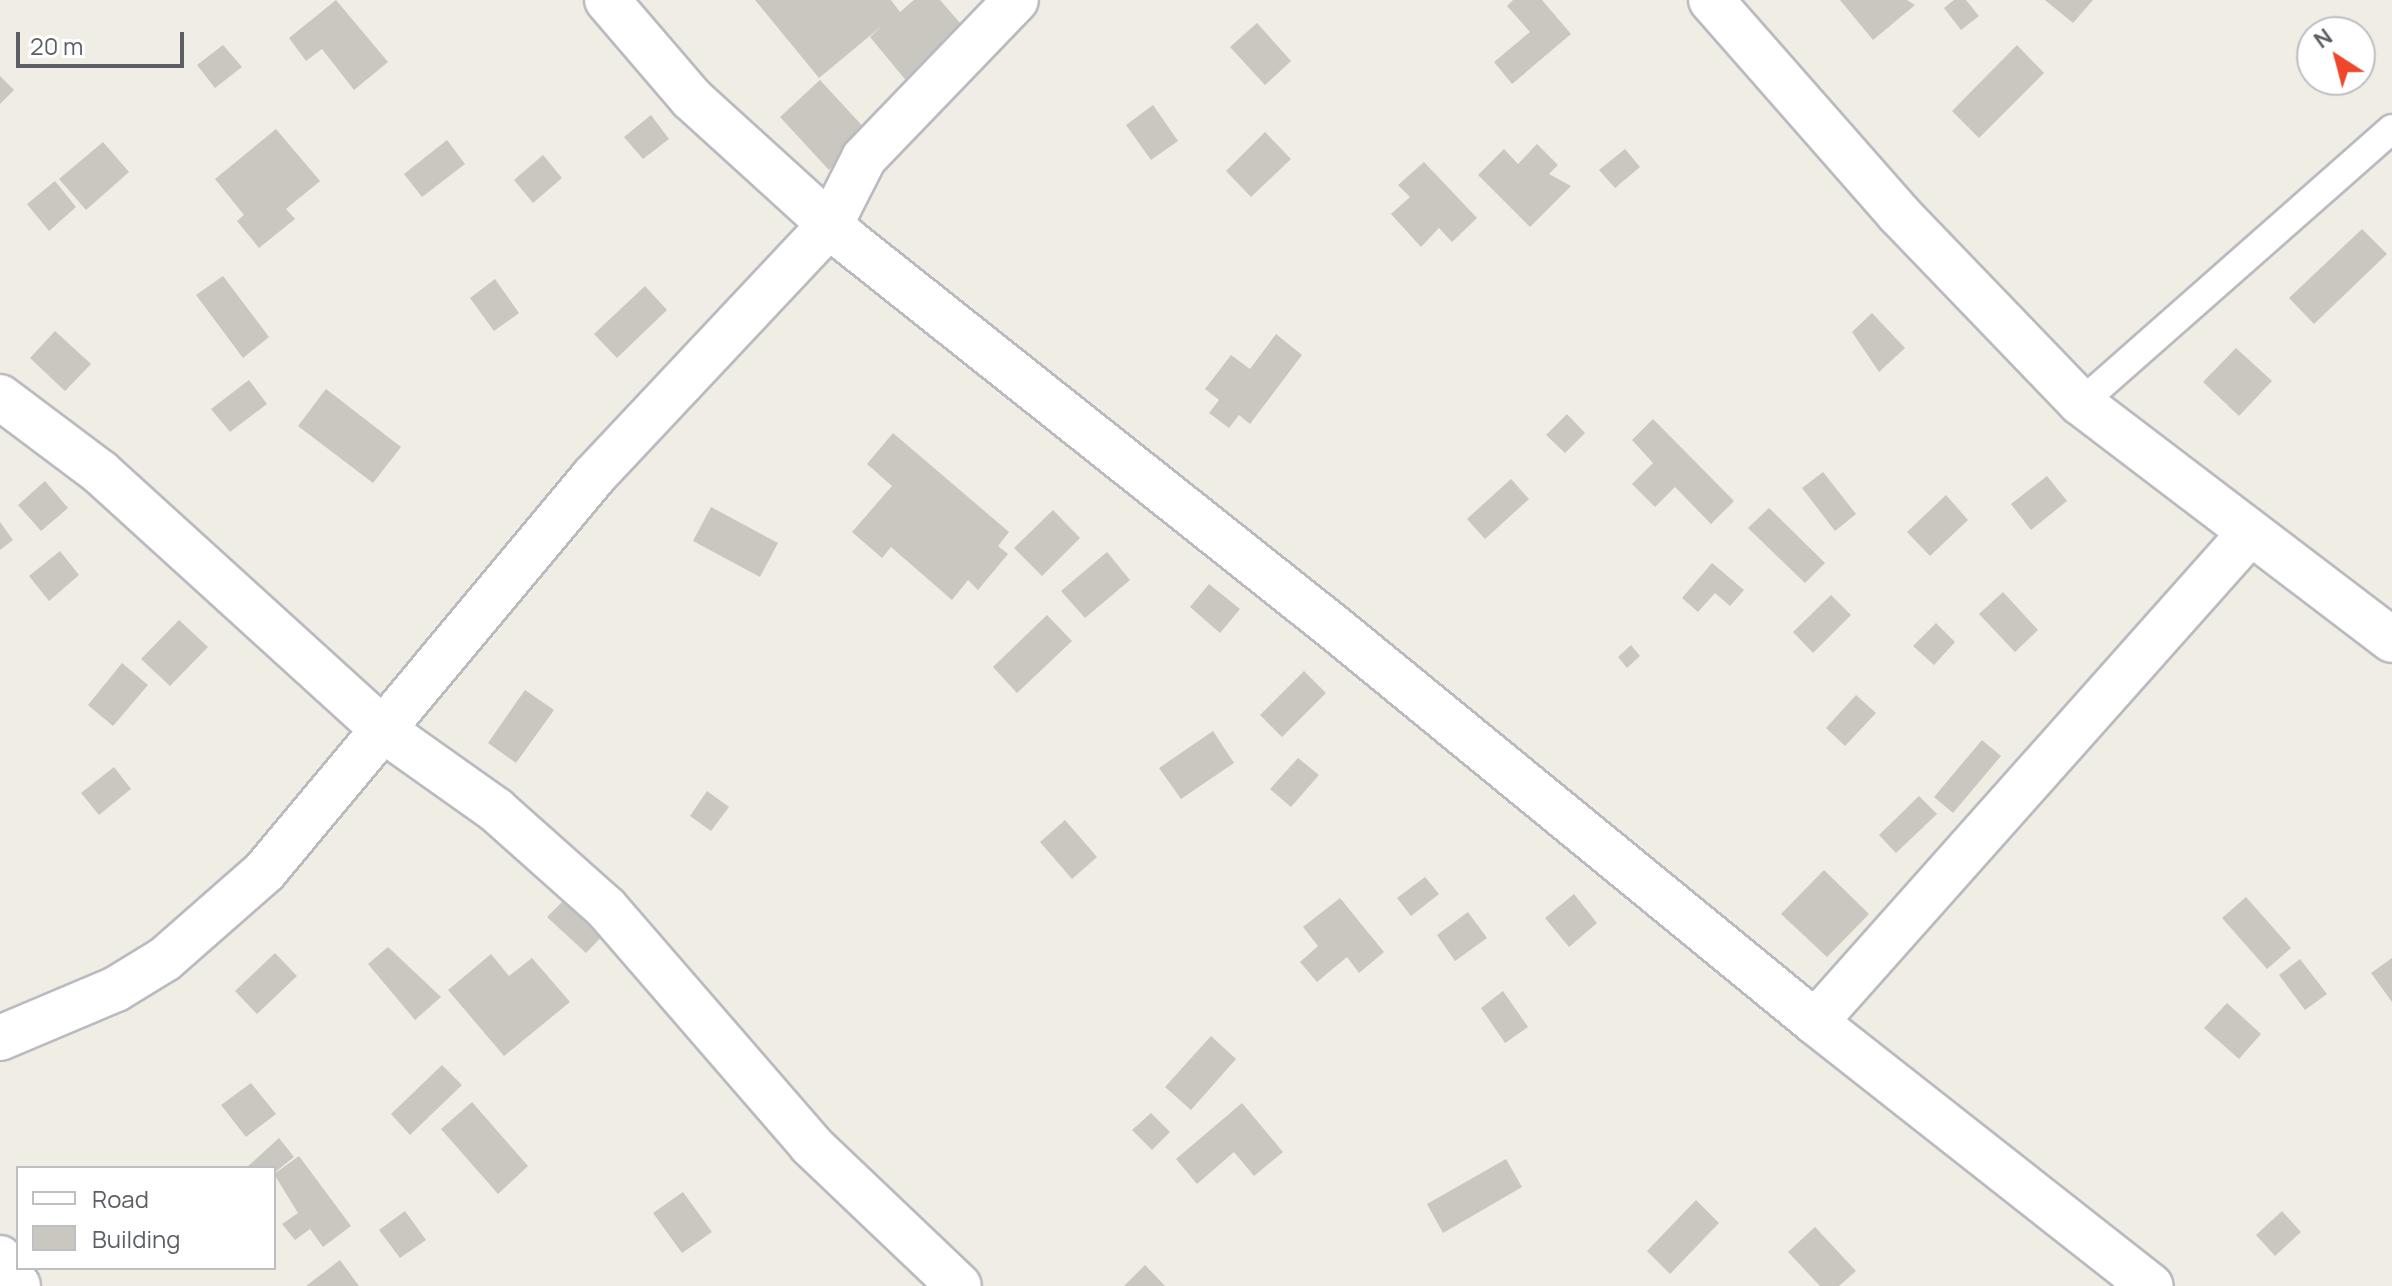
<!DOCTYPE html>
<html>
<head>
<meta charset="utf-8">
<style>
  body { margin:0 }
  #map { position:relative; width:2392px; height:1286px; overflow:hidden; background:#efede4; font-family:Manrope,sans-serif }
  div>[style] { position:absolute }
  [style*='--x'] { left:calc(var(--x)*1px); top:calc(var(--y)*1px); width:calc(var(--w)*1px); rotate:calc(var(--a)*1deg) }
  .building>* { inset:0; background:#cac7c1 }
  .roads { filter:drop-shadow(2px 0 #b9bbc0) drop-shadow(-2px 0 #b9bbc0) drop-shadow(0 2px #b9bbc0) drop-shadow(0 -2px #b9bbc0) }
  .service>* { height:28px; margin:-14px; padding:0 14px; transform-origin:14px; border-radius:14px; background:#fff }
  .minor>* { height:44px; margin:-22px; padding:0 22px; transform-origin:22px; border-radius:22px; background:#fff }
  span { translate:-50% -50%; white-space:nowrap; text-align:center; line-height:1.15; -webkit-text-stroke:6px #fff; paint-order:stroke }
  .legend { position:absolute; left:16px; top:1166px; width:260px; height:104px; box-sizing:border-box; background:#fff; border:2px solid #bebfc1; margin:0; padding:10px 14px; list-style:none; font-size:24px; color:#5c5f65 }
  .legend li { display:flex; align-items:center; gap:16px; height:40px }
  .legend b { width:40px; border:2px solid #bebfc1 }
  .north { position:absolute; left:2296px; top:16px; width:80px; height:80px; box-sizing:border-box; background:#fff; border:2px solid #bebfc1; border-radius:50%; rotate:324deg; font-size:22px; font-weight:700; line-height:32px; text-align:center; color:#5c5f65 }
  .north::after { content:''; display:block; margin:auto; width:28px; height:36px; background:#ef472a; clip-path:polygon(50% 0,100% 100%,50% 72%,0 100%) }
  .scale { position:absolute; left:16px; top:32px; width:168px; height:36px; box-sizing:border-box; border:4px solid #5c5f65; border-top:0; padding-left:10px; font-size:24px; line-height:28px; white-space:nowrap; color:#5c5f65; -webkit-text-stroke:6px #fff; paint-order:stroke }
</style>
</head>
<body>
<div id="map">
  <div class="building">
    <i style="clip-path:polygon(336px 0,388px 62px,354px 90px,322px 49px,306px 61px,289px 38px)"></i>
    <i style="clip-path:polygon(755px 0,891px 0,900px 12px,914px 0,940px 0,974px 39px,914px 90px,870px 37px,883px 25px,819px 78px)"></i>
    <i style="clip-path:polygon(1513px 0,1542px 0,1571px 34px,1512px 84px,1494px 62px,1530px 32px,1507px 6px)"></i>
    <i style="clip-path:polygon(1840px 0,1907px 0,1915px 5px,1873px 40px)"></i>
    <i style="clip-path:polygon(1954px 0,1966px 0,1979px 16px,1961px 30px,1944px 8px)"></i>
    <i style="clip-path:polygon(2045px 0,2093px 0,2073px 23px)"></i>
    <i style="clip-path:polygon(1257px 23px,1291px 61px,1265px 85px,1230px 47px)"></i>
    <i style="clip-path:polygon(223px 45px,242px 67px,215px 88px,197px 65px)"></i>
    <i style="clip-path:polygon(2017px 45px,2044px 73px,1979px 138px,1952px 111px)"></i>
    <i style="clip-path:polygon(0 76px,14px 90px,0 104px)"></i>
    <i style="clip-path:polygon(820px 80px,868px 132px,829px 170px,780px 117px)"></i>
    <i style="clip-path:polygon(1153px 105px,1178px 141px,1151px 160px,1126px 125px)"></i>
    <i style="clip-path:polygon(651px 115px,669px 139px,643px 159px,624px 137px)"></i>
    <i style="clip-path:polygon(276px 129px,320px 181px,286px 209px,295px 219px,259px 248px,237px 221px,244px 215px,215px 179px)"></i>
    <i style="clip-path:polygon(1265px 132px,1291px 159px,1251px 197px,1226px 171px)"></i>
    <i style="clip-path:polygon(447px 140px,465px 164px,422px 197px,404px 174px)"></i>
    <i style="clip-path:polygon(103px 142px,129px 172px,86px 210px,59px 179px)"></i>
    <i style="clip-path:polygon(1537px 144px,1558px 165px,1549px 174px,1571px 186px,1530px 227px,1478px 175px,1504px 149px,1518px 164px)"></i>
    <i style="clip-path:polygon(1625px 149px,1640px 167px,1615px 188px,1599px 170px)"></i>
    <i style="clip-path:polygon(543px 155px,562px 178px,533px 203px,514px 180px)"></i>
    <i style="clip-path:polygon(1424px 162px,1477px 218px,1452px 242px,1439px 228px,1421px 247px,1391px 214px,1410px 197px,1398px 185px)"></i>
    <i style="clip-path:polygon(55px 181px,76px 207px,49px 231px,27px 204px)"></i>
    <i style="clip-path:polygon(2362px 229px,2387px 254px,2314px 324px,2289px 298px)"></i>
    <i style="clip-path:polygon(223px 276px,269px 337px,243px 358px,196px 295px)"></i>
    <i style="clip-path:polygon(495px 279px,519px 313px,494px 331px,470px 298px)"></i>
    <i style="clip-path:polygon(645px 286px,667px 310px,617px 358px,594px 334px)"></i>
    <i style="clip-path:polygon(1872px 313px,1905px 348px,1879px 372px,1852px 332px)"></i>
    <i style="clip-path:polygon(55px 331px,91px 364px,65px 391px,30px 358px)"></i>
    <i style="clip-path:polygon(1276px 334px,1302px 355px,1250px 424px,1239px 415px,1229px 428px,1209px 413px,1219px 400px,1205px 389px,1231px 355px,1250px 369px)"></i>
    <i style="clip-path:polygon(2236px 348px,2272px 381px,2239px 416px,2203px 382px)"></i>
    <i style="clip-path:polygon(249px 380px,267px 404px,230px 432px,211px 409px)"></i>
    <i style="clip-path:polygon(326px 389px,401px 447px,373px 483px,298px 426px)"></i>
    <i style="clip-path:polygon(1567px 414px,1585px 433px,1565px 453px,1546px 435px)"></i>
    <i style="clip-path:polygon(1653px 419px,1734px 501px,1711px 524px,1675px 487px,1655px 507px,1632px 484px,1653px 463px,1632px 440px)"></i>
    <i style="clip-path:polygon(893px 433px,1009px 532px,998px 546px,1008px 554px,978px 590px,968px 580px,952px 600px,891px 547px,882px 558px,852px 532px,892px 486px,867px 464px)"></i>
    <i style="clip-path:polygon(1823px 472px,1856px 514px,1835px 531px,1802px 488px)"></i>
    <i style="clip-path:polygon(2047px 476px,2067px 501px,2031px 530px,2011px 504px)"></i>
    <i style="clip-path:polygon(1511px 479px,1529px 499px,1485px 539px,1467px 519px)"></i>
    <i style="clip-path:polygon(45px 481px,68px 508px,41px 531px,18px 505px)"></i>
    <i style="clip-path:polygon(1946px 495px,1968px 520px,1930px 556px,1907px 532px)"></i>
    <i style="clip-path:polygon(711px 507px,778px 543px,760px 577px,693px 541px)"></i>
    <i style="clip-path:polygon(1769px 508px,1825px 563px,1805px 583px,1748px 528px)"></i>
    <i style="clip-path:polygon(1053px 510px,1080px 538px,1042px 576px,1014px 548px)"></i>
    <i style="clip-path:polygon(0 522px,13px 540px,0 550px)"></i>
    <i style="clip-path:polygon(60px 551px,79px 575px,49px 601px,29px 576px)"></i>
    <i style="clip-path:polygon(1107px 552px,1130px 580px,1085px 618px,1061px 591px)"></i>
    <i style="clip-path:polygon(1712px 563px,1744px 590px,1730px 606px,1715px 593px,1698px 612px,1682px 598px)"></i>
    <i style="clip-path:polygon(1209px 584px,1240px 609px,1220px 633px,1190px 607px)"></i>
    <i style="clip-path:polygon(2003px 592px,2038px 630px,2015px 652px,1979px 614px)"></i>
    <i style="clip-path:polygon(1831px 595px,1851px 615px,1813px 653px,1793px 632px)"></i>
    <i style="clip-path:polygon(1047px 615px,1072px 641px,1017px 693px,993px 667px)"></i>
    <i style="clip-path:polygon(179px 620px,208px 647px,170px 686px,141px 659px)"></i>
    <i style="clip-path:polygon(1936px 623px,1955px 642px,1934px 665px,1913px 646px)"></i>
    <i style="clip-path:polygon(1631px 645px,1640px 656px,1627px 668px,1618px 657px)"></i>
    <i style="clip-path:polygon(122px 663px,148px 685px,113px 726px,88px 705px)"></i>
    <i style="clip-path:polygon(1304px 671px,1326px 693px,1282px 737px,1260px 715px)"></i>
    <i style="clip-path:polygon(525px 690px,554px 710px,516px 763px,488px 743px)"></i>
    <i style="clip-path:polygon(1856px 695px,1876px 713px,1845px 746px,1826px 728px)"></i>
    <i style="clip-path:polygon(1213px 731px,1234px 763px,1181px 799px,1159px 768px)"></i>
    <i style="clip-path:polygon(1982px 740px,2001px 756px,1953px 813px,1934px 797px)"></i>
    <i style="clip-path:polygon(1298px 758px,1319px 775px,1291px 807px,1270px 789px)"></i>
    <i style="clip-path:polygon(114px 767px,131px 789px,99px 815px,81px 793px)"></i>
    <i style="clip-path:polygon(707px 791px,729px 807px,711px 831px,690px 816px)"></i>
    <i style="clip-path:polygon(1919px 796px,1937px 814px,1896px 853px,1879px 835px)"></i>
    <i style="clip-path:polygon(1065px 820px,1097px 857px,1072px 879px,1040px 842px)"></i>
    <i style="clip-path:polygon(1824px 870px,1869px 914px,1827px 957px,1781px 914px)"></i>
    <i style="clip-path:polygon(1425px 877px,1439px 894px,1411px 916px,1397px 898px)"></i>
    <i style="clip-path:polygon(1574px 894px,1597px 923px,1569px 947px,1545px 918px)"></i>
    <i style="clip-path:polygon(569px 895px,607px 931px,586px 953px,547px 917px)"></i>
    <i style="clip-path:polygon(2246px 897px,2291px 948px,2267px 969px,2222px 918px)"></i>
    <i style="clip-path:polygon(1340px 898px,1384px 952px,1359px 973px,1347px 957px,1317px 982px,1300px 962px,1318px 946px,1303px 927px)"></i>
    <i style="clip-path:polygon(1468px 912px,1487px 938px,1455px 961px,1437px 935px)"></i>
    <i style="clip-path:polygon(388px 947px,441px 997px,415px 1020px,368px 964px)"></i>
    <i style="clip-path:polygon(275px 953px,297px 976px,257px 1014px,235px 991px)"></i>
    <i style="clip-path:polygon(491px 954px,509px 976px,532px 958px,570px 1002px,504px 1056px,448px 990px)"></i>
    <i style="clip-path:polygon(2392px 958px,2392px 1002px,2371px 973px)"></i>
    <i style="clip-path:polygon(2300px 959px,2327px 994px,2305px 1010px,2279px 975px)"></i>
    <i style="clip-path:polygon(1503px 991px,1528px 1027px,1505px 1043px,1481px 1008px)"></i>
    <i style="clip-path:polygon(2227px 1003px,2261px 1034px,2239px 1059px,2204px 1028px)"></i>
    <i style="clip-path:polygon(1211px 1036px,1236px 1059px,1191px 1110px,1165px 1087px)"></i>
    <i style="clip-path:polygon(442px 1065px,462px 1085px,410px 1135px,391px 1114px)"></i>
    <i style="clip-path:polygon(251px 1083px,276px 1114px,246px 1137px,221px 1105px)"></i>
    <i style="clip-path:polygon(472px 1102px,528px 1166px,498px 1194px,441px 1129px)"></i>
    <i style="clip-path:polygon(1242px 1103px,1283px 1152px,1254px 1176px,1234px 1152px,1197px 1184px,1176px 1159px)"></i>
    <i style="clip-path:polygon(1151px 1113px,1170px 1132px,1152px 1150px,1132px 1130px)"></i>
    <i style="clip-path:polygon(279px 1138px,294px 1157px,274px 1173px,274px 1168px,246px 1168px)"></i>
    <i style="clip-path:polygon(299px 1156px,351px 1226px,323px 1247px,310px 1229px,295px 1240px,282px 1224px,298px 1213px,274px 1174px)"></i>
    <i style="clip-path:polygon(1506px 1159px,1522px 1187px,1443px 1233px,1427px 1204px)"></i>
    <i style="clip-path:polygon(683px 1192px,712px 1232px,682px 1253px,653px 1213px)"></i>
    <i style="clip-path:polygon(1696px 1200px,1719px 1223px,1670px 1274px,1647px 1251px)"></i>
    <i style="clip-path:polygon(405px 1211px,426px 1240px,400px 1258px,379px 1230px)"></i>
    <i style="clip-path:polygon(2282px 1211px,2301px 1232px,2275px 1256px,2256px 1235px)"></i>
    <i style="clip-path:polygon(1815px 1227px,1856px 1271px,1839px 1286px,1820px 1286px,1788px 1252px)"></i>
    <i style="clip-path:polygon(340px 1260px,359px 1286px,306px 1286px)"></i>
    <i style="clip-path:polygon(1145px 1265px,1165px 1286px,1124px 1286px)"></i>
  </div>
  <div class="roads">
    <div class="service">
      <i style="--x:2081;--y:403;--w:414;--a:-41.4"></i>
    </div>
    <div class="minor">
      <i style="--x:607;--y:0;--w:130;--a:49.4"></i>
      <i style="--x:692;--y:99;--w:211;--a:42.3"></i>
      <i style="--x:848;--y:241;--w:625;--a:38.5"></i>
      <i style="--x:1337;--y:630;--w:618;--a:39.35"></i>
      <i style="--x:1815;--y:1022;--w:654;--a:-48.34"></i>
      <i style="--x:1711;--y:0;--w:285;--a:48.7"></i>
      <i style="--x:1899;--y:214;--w:262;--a:46.1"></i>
      <i style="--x:2081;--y:403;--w:391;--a:37.3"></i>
      <i style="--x:0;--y:397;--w:125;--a:36.9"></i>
      <i style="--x:100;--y:472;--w:387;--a:42.3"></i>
      <i style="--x:386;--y:732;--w:135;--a:35.3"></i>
      <i style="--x:496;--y:810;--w:147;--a:41.7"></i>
      <i style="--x:606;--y:908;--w:313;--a:49.1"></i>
      <i style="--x:811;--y:1145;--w:204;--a:43.6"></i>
      <i style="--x:1815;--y:1022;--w:427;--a:38.2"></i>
      <i style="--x:0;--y:1038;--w:126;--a:-22.9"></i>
      <i style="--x:116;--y:989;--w:57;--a:-31.5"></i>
      <i style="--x:165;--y:959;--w:133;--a:-41.3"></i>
      <i style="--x:265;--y:871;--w:514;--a:-50.21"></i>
      <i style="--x:594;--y:476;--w:345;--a:-46.8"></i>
      <i style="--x:830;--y:225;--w:75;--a:-63.1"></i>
      <i style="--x:864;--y:158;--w:219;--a:-46.1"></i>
      <i style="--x:0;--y:1258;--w:33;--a:57"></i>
    </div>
  </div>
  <ul class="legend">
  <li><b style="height:10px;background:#fff"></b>Road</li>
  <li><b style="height:22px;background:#cac7c1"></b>Building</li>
  </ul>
  <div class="north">N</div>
  <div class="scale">20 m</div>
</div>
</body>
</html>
